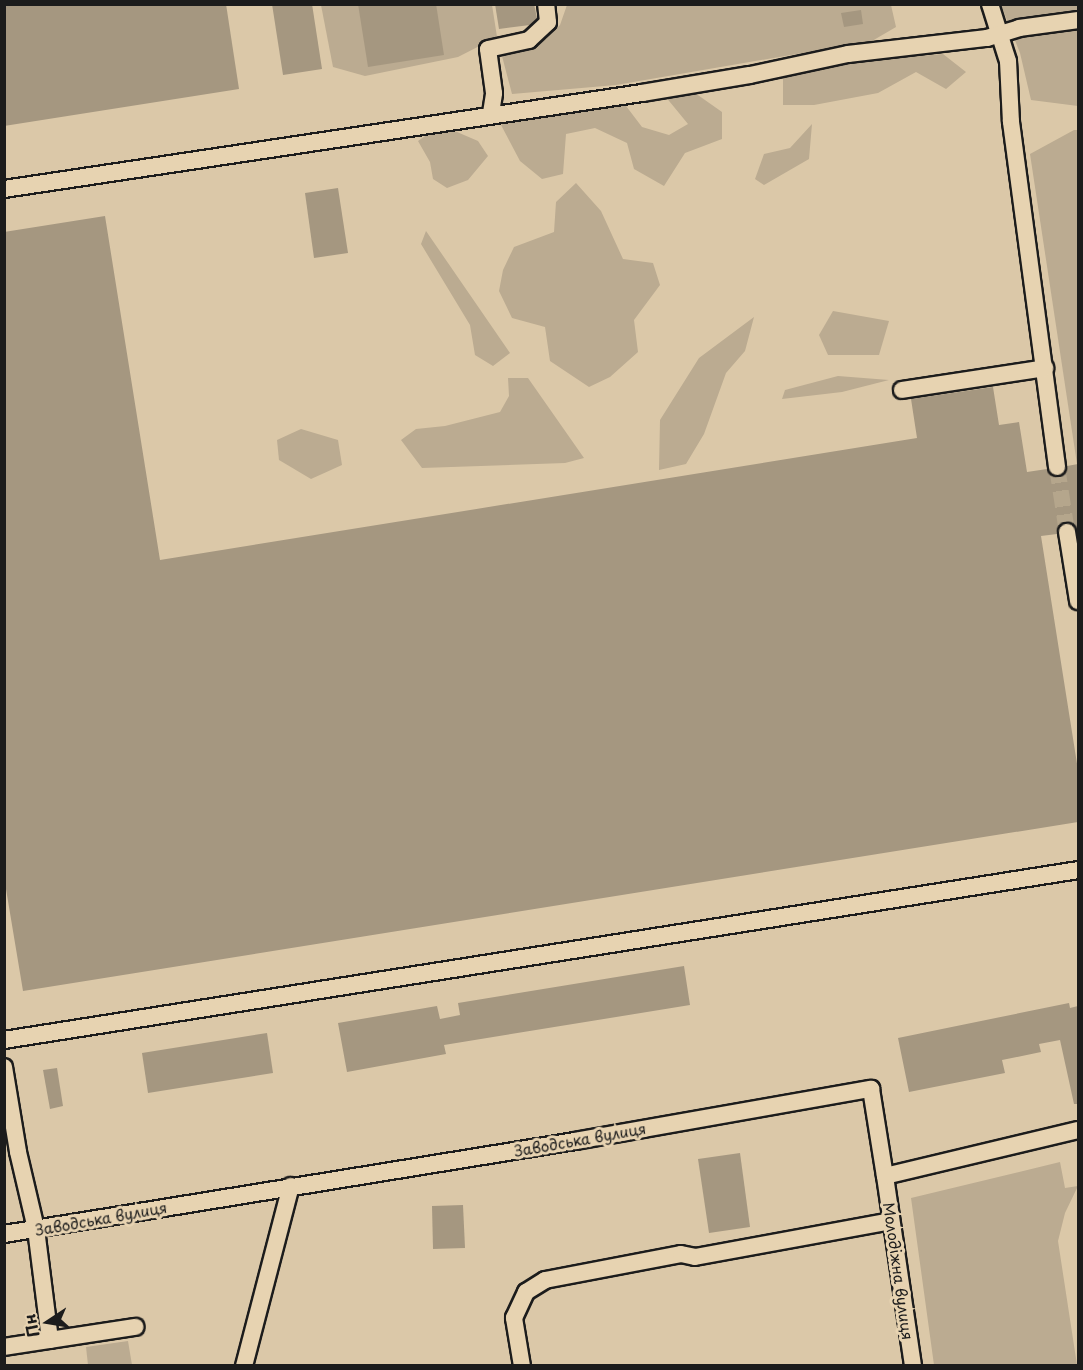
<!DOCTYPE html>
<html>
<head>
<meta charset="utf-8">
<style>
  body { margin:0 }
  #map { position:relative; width:1083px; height:1370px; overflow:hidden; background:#dbc8a8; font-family:"Playpen Sans",sans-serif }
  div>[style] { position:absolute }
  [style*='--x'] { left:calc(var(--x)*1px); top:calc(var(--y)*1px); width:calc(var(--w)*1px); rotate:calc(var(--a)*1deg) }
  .green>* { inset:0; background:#bbab91 }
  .building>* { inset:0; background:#a59780 }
  .minor-tunnel>* { height:16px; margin-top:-8px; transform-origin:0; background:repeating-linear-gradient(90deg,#b5a68c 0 16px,transparent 0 24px) }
  .roads { filter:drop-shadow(2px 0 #1c1c1c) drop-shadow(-2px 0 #1c1c1c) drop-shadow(0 2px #1c1c1c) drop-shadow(0 -2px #1c1c1c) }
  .minor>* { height:16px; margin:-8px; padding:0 8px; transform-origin:8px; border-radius:8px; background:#e7d3b1 }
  span { translate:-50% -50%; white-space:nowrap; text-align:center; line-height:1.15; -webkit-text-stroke:6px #e7d3b1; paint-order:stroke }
  .street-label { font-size:15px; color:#1c1c1c }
  .frame { position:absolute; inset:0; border:6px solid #1c1c1c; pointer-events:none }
  .north { position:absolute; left:18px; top:1292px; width:60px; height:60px; -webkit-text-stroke:4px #e7d3b1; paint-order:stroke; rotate:258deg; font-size:16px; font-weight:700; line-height:24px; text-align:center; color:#1c1c1c }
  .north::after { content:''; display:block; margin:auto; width:21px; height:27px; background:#1c1c1c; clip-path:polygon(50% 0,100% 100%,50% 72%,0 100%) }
</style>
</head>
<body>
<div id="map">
  <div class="green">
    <i style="clip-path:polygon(321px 5px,492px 5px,497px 37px,458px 57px,365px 76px,333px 67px)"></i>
    <i style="clip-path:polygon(567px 5px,891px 5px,896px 27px,872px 41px,616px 85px,512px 94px,502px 56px,546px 39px,560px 25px)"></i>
    <i style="clip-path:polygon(1001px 5px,1078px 5px,1078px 106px,1031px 100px,1020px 53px)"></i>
    <i style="clip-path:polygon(943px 54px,966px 72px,946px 89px,916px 72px,878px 93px,814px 105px,783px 105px,783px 74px,843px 63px)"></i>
    <i style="clip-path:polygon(695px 93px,722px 112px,722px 139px,685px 153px,664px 186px,634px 169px,627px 143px,595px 128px,566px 134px,563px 174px,542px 179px,520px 161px,501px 125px,511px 116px,623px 102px,642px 127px,669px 135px,688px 124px,665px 96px)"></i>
    <i style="clip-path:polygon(812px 124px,809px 159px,764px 185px,755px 179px,764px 154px,790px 148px)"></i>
    <i style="clip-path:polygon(450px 129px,478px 141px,488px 156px,468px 180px,447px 188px,433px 179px,430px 162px,418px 141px,428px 134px)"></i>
    <i style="clip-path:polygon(1074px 130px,1078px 130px,1077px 464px,1030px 154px)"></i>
    <i style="clip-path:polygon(576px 183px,601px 211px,623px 259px,653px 263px,660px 285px,634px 320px,638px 352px,610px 377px,589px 387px,550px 361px,545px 327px,512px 318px,499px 291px,503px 270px,514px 247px,554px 232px,556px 202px)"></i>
    <i style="clip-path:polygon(426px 231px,510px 353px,493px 366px,475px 355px,470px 325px,421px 244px)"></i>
    <i style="clip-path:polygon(833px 311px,889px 321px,879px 355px,828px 355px,819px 335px)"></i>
    <i style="clip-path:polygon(754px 317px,745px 351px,726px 373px,704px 434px,686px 464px,659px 470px,660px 420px,699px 358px)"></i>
    <i style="clip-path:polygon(838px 376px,889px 380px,842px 392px,782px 399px,785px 390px)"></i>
    <i style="clip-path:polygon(508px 378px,528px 378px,584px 458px,565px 463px,422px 468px,401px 440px,416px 429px,445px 426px,500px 412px,509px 396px)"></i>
    <i style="clip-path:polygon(301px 429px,338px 440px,342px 465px,311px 479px,279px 460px,277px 440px)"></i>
    <i style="clip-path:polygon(1060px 1162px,1065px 1188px,1078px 1186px,1065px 1213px,1058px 1241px,1077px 1365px,934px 1365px,911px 1198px)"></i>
    <i style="clip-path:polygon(128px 1341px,132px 1365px,88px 1365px,86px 1347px)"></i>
  </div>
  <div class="building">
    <i style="clip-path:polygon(4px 4px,226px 4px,239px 89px,4px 126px)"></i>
    <i style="clip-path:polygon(272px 4px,312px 4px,322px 69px,283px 75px)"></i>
    <i style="clip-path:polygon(358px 4px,436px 4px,444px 55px,368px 67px)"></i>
    <i style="clip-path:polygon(495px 4px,534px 4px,537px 18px,530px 25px,499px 29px)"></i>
    <i style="clip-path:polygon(861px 10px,863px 24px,844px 27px,841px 13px)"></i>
    <i style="clip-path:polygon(338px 188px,348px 253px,314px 258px,305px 193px)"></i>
    <i style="clip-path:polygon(105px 216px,160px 560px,917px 438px,911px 399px,993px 387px,999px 425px,1019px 422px,1027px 472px,1047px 469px,1052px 476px,1059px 477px,1066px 472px,1067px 466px,1078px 464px,1078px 530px,1071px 522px,1066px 522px,1060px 524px,1057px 534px,1041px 536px,1078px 770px,1078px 822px,23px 991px,4px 877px,4px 232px)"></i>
    <i style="clip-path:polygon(684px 966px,690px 1005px,444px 1045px,446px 1054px,347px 1072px,338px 1023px,437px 1006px,440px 1019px,460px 1015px,458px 1003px)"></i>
    <i style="clip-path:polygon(1069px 1003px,1070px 1008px,1078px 1006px,1078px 1104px,1074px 1104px,1060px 1040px,1039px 1044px,1041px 1052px,1002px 1060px,1005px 1073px,909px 1092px,898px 1038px)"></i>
    <i style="clip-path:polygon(267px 1033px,273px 1073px,148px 1093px,142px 1053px)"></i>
    <i style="clip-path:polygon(57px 1068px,63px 1106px,50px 1109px,43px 1070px)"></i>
    <i style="clip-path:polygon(740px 1153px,750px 1227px,709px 1233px,698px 1159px)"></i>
    <i style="clip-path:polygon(463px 1205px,465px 1248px,433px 1249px,432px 1206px)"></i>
  </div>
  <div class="minor-tunnel">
    <i style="--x:1057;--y:467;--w:66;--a:81.3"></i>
  </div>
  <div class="roads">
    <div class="minor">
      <i style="--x:990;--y:4;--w:60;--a:72.5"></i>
      <i style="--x:1008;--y:61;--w:61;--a:87.2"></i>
      <i style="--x:1011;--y:122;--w:348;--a:82.4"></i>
      <i style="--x:491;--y:113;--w:20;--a:-81"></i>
      <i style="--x:494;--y:93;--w:44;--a:-97.8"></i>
      <i style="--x:488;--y:49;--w:42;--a:-12.4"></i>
      <i style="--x:529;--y:40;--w:26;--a:-43"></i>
      <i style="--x:548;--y:22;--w:18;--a:-96"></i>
      <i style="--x:4;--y:189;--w:645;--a:-8.56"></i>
      <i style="--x:642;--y:93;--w:109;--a:-9.5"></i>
      <i style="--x:750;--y:75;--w:100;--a:-12.1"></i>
      <i style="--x:848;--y:54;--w:140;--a:-6.6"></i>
      <i style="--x:987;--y:38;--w:34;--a:-17"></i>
      <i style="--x:1019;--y:28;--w:60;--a:-7.7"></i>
      <i style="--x:902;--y:390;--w:145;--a:-8.7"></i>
      <i style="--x:1067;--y:532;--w:70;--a:80.9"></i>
      <i style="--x:4;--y:1040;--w:1087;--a:-8.99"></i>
      <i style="--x:4;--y:1067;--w:86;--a:80.6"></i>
      <i style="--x:18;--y:1152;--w:79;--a:76.8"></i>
      <i style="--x:36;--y:1229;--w:112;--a:82.8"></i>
      <i style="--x:885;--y:1176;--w:192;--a:81.6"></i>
      <i style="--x:4;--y:1234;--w:579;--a:-9.25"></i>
      <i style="--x:575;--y:1141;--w:301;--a:-10"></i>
      <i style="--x:871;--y:1089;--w:88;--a:80.9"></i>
      <i style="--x:885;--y:1176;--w:198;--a:-13.4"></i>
      <i style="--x:4;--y:1347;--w:133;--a:-8.7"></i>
      <i style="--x:244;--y:1366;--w:186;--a:-75.4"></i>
      <i style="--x:522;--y:1366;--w:49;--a:-99.5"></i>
      <i style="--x:514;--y:1318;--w:29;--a:-65"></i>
      <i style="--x:526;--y:1292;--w:22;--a:-32"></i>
      <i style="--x:545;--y:1280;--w:138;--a:-10.8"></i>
      <i style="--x:681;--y:1254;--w:14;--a:12"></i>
      <i style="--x:695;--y:1257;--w:199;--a:-10.4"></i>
    </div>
  </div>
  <div class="street-label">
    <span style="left:580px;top:1139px;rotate:-10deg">Заводська вулиця</span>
    <span style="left:101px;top:1218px;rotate:-10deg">Заводська вулиця</span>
    <span style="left:899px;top:1271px;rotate:82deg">Молодіжна вулиця</span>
  </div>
  <div class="frame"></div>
  <div class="north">Пн</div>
</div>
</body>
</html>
